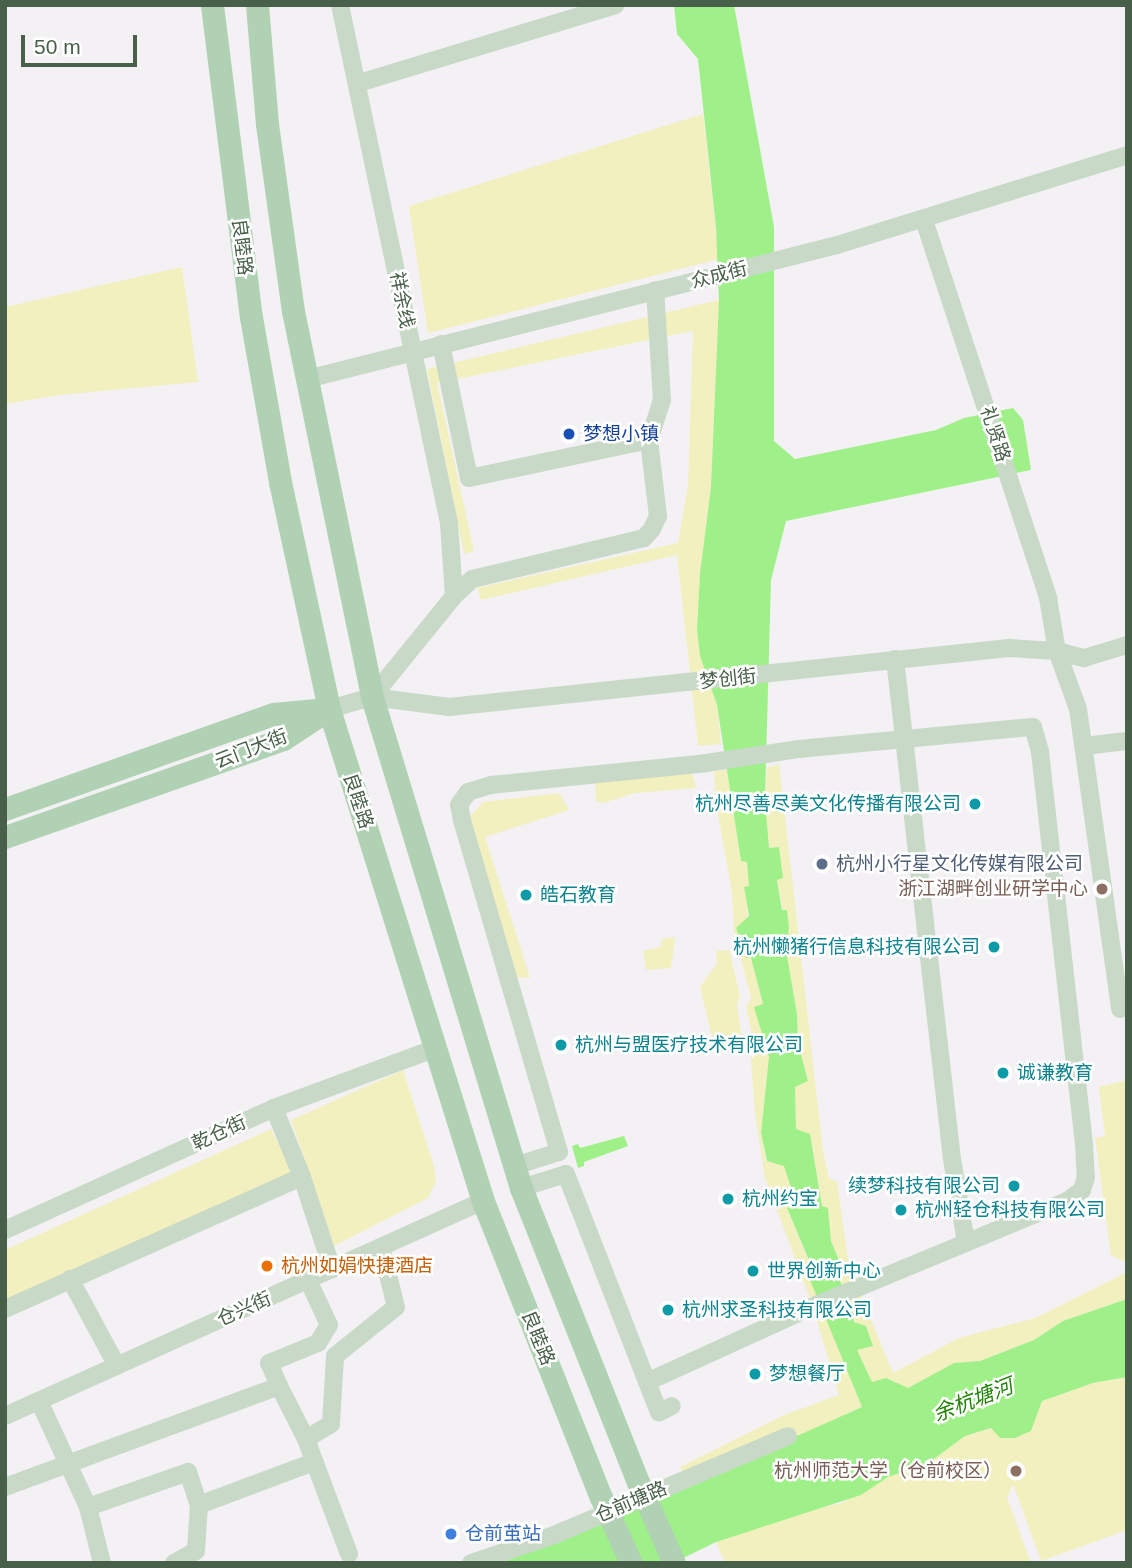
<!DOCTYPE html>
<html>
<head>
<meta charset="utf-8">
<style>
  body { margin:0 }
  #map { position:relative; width:1132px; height:1568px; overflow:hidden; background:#f3f1f4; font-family:Arial,"Noto Sans SC",sans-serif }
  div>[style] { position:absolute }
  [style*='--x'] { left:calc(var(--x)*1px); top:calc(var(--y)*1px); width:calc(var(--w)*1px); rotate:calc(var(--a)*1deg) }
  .green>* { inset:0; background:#f2f0bf }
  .water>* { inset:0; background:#a0f08a }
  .minor>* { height:18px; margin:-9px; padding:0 9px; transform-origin:9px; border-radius:9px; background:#c8d9c8 }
  .major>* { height:23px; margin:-11.5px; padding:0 11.5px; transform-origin:11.5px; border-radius:11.5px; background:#b0d1b3 }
  .major-bridge>* { height:23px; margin:-11.5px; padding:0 11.5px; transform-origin:11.5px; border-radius:11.5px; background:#b0d1b3 }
  .dots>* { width:19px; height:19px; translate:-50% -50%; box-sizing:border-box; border:4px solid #fff; border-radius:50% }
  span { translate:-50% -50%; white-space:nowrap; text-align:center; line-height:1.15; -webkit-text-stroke:5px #fff; paint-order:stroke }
  .street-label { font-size:19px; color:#486049 }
  .transit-label { font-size:19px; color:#164399 }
  .left { translate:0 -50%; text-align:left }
  .culture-label { font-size:19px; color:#0d838f }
  .right { translate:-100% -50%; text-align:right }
  .service-label { font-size:19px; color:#4e5e75 }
  .education-label { font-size:19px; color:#785e54 }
  .food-label { font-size:19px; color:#c56008 }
  .shop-label { font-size:19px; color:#366cbe }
  .water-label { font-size:21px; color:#238409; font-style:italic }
  .frame { position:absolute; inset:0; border:7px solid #486049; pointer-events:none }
  .scale { position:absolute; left:21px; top:35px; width:116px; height:32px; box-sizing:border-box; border:4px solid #486049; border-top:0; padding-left:9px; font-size:21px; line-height:24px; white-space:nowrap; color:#486049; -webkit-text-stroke:5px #fff; paint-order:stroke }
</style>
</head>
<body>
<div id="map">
  <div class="green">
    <i style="clip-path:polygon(703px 114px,719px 259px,428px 333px,409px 206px)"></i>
    <i style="clip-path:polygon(182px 267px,198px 382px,60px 395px,5px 404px,5px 307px)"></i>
    <i style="clip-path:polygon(719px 300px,711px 487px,700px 573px,697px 630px,700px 656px,717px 705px,721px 744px,698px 746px,677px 555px,481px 600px,477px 588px,678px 543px,688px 485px,693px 331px,437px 383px,474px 551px,464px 554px,427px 369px)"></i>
    <i style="clip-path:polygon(779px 764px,823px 1151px,829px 1179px,837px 1181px,849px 1268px,893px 1373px,959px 1338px,1035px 1318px,1127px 1272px,1127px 1299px,1063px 1321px,1034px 1340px,980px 1361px,954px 1363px,908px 1388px,872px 1383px,857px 1350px,860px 1348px,853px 1311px,837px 1273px,843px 1270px,831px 1241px,828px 1208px,822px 1206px,810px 1134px,796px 1129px,795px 1087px,808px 1080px,798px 1044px,797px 1014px,786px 950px,789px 928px,787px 911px,783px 911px,777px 879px,782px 879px,779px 847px,769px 848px,765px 799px,767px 768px)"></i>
    <i style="clip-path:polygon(727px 770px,741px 861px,747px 861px,749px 886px,745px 887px,751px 957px,763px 1005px,755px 1007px,769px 1057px,761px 1133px,766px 1161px,785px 1165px,797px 1204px,787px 1209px,816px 1278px,811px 1281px,862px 1407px,689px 1486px,680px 1467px,784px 1415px,839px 1395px,811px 1301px,765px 1178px,755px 1114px,751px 1061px,753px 1039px,746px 1007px,751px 998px,734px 932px,732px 893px,716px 803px,714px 771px)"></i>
    <i style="clip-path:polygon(675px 772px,692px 774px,696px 788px,635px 793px,603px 803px,596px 801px,595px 781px)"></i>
    <i style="clip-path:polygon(559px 793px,569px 810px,485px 837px,530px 978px,515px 977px,468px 819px,483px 802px)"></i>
    <i style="clip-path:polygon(675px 937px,671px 968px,646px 970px,643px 951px,661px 947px,662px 939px)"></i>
    <i style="clip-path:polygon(729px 950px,740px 996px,737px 1004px,743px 1046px,716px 1053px,700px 987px,717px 963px,716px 951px)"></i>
    <i style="clip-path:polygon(403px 1070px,434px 1166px,436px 1181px,428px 1198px,334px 1246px,291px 1120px)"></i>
    <i style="clip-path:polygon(1127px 1080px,1127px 1259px,1122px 1261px,1111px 1255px,1095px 1138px,1105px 1136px,1099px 1087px)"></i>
    <i style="clip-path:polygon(271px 1129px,292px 1173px,5px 1301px,5px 1250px)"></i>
    <i style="clip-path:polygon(1127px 1377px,1127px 1530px,1041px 1561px,1013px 1484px,1007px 1498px,1031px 1563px,725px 1563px,716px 1542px,803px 1512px,842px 1503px,888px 1477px,927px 1464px,965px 1436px,992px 1428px,1000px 1438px,1015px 1438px,1031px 1431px,1042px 1401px,1093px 1383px)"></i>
  </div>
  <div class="water">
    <i style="clip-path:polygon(674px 5px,734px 5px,774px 227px,774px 441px,795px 459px,936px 430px,964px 418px,1013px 408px,1023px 420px,1031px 470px,786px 521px,771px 580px,765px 799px,769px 848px,779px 847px,783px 878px,777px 880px,782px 910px,787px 910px,789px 928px,786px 950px,797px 1014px,798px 1043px,808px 1081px,795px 1087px,796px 1129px,810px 1134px,822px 1206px,828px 1208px,831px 1241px,843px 1270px,837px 1274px,853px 1311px,854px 1322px,866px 1326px,873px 1346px,857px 1350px,872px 1382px,886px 1378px,908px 1388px,954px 1363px,980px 1361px,1034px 1340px,1063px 1321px,1127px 1299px,1127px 1377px,1093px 1383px,1042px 1401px,1031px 1431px,1015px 1438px,1000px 1438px,991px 1428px,965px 1436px,927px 1464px,888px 1477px,861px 1495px,716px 1542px,673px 1563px,500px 1563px,570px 1537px,862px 1407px,810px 1280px,816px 1277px,787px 1208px,796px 1203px,784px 1166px,767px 1161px,761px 1133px,769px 1057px,754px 1007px,763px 1004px,751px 958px,746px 958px,736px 928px,749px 916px,744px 887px,749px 886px,747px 862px,741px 861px,717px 705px,700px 656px,697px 630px,700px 573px,711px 487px,719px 300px,716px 228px,698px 59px,677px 34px)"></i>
    <i style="clip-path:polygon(624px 1136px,628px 1146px,584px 1162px,584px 1166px,578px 1168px,572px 1146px,578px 1144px,580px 1148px)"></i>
  </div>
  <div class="minor">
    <i style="--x:340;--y:5;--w:529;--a:78.12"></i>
    <i style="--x:449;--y:523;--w:73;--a:86.1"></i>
    <i style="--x:359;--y:83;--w:268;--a:-16.9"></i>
    <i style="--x:924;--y:220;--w:398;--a:71.8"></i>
    <i style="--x:1048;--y:598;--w:54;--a:80.4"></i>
    <i style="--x:1057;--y:651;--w:62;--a:70.1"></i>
    <i style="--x:1078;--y:709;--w:303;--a:82"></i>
    <i style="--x:441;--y:344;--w:137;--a:78.2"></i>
    <i style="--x:469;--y:478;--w:184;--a:-11.9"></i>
    <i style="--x:307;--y:379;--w:547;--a:-14.19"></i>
    <i style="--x:837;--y:245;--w:304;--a:-17.2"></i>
    <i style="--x:895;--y:659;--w:503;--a:83.5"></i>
    <i style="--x:952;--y:1159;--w:85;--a:80.5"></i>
    <i style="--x:372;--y:697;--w:130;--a:-50.9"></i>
    <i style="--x:454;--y:596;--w:25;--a:-43"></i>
    <i style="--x:472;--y:579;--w:177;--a:-13.4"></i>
    <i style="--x:644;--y:538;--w:12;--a:-48"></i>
    <i style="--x:652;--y:529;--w:14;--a:-65"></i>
    <i style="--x:658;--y:516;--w:77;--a:-96.8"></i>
    <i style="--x:649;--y:440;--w:42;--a:-72"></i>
    <i style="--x:662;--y:400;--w:110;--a:-93.6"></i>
    <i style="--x:329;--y:709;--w:45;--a:-15.6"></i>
    <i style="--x:372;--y:697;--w:78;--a:7.4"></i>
    <i style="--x:449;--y:707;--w:563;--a:-6.01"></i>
    <i style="--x:1009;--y:648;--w:48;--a:3.6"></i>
    <i style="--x:1057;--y:651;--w:28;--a:15"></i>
    <i style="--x:1084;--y:658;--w:45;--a:-16.8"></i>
    <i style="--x:1084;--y:746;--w:43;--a:-6.6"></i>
    <i style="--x:274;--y:1108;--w:74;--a:67.9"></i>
    <i style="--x:302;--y:1177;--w:97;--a:71.9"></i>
    <i style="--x:515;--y:1166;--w:46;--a:-17.7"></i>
    <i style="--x:559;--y:1152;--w:346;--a:-106.3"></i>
    <i style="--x:462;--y:820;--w:15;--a:-101"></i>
    <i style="--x:459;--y:805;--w:16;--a:-55"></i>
    <i style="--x:468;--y:792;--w:24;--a:-17"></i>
    <i style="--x:491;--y:785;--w:216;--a:-5.8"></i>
    <i style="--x:706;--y:763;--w:94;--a:-8.6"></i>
    <i style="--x:799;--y:749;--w:235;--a:-5.4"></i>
    <i style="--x:1033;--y:727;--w:26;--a:74"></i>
    <i style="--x:1040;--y:752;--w:393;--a:83.6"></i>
    <i style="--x:1084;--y:1143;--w:34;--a:87"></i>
    <i style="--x:1086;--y:1177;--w:14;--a:107"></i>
    <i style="--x:1082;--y:1190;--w:19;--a:144"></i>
    <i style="--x:1067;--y:1201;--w:269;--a:157.5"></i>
    <i style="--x:818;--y:1304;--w:188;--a:155.5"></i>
    <i style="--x:521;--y:1188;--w:47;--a:-17.3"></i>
    <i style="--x:566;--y:1174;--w:256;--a:68.7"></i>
    <i style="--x:659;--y:1412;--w:14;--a:-25"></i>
    <i style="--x:5;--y:1230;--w:295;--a:-24.4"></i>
    <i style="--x:274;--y:1108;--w:173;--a:-20.3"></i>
    <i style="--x:70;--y:1279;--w:99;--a:61.6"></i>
    <i style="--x:5;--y:1309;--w:325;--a:-24"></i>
    <i style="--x:279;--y:1386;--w:59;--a:63"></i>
    <i style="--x:39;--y:1401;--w:117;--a:65.2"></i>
    <i style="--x:88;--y:1507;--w:106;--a:-19.3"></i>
    <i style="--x:188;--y:1472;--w:35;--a:72"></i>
    <i style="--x:199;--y:1505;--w:123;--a:-20.5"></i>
    <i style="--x:5;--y:1416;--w:524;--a:-24.22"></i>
    <i style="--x:5;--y:1487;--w:292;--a:-20.2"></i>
    <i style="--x:279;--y:1386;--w:25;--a:-113"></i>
    <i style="--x:269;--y:1363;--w:53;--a:-22.2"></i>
    <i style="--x:318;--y:1343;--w:21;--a:-59"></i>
    <i style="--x:329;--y:1325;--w:50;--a:-115"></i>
    <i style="--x:88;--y:1507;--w:58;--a:76"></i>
    <i style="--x:349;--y:1554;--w:123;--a:-110.5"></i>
    <i style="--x:306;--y:1439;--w:29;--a:-31"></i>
    <i style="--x:331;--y:1424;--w:68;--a:-86.6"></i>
    <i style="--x:335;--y:1356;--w:78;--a:-38.8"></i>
    <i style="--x:396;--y:1307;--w:62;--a:-104"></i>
    <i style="--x:174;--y:1563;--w:25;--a:-29"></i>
    <i style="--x:196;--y:1551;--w:46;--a:-86.3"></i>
    <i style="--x:471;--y:1563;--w:88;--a:-18.6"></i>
    <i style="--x:554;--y:1535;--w:254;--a:-22.9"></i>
  </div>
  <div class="major">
    <i style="--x:212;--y:5;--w:314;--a:82.9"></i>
    <i style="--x:251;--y:317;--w:168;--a:80"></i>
    <i style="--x:280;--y:482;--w:232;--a:77.8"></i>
    <i style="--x:329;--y:709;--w:516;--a:72.62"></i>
    <i style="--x:483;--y:1201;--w:319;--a:68.3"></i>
    <i style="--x:257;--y:5;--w:119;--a:85.2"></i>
    <i style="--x:267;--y:124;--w:189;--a:82.1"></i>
    <i style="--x:293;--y:311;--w:394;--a:78.4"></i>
    <i style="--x:372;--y:697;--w:513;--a:73.12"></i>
    <i style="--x:521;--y:1188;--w:319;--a:68.3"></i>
    <i style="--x:5;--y:809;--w:285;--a:-19.5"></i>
    <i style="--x:274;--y:714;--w:52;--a:-5.5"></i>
    <i style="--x:5;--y:837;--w:295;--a:-19.4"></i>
    <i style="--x:283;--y:739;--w:55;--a:-33.1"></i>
  </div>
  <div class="major-bridge">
    <i style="--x:639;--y:1484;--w:86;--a:66.1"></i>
    <i style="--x:601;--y:1497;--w:72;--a:65.6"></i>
  </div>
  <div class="dots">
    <i style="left:569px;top:434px;background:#1a4fb4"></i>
    <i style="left:975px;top:804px;background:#0f9aa8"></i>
    <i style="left:822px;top:864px;background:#5c6f8a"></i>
    <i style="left:1102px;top:889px;background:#8d6e63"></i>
    <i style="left:526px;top:895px;background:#0f9aa8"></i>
    <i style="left:994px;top:947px;background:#0f9aa8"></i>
    <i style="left:561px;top:1045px;background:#0f9aa8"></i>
    <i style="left:1003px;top:1073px;background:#0f9aa8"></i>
    <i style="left:1014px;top:1186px;background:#0f9aa8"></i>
    <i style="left:728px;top:1199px;background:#0f9aa8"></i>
    <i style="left:901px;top:1210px;background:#0f9aa8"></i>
    <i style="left:267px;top:1266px;background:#e8710a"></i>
    <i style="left:753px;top:1271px;background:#0f9aa8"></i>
    <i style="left:668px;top:1310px;background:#0f9aa8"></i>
    <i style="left:755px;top:1374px;background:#0f9aa8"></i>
    <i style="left:1016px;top:1471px;background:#8d6e63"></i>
    <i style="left:451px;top:1534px;background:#3f7fe0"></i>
  </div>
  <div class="street-label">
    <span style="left:242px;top:247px;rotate:83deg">良睦路</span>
    <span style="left:719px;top:275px;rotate:-14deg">众成街</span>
    <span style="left:402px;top:300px;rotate:79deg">祥余线</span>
    <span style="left:995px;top:434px;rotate:72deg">礼贤路</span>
    <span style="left:728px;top:679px;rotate:-6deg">梦创街</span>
    <span style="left:251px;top:749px;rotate:-21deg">云门大街</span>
    <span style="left:358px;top:801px;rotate:72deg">良睦路</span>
    <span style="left:219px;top:1133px;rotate:-25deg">乾仓街</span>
    <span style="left:244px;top:1309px;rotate:-24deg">仓兴街</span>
    <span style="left:538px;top:1338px;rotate:68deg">良睦路</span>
    <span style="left:631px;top:1502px;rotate:-23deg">仓前塘路</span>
  </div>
  <div class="transit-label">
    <span class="left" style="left:583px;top:434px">梦想小镇</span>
  </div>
  <div class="culture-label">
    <span class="right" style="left:961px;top:804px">杭州尽善尽美文化传播有限公司</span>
    <span class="left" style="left:540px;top:895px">皓石教育</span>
    <span class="right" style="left:980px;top:947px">杭州懒猪行信息科技有限公司</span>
    <span class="left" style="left:575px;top:1045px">杭州与盟医疗技术有限公司</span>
    <span class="left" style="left:1017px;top:1073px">诚谦教育</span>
    <span class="right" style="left:1000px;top:1186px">续梦科技有限公司</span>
    <span class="left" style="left:742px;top:1199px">杭州约宝</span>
    <span class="left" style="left:915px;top:1210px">杭州轻仓科技有限公司</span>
    <span class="left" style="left:767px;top:1271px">世界创新中心</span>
    <span class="left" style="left:682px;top:1310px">杭州求圣科技有限公司</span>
    <span class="left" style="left:769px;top:1374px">梦想餐厅</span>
  </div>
  <div class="service-label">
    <span class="left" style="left:836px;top:864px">杭州小行星文化传媒有限公司</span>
  </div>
  <div class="education-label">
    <span class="right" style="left:1088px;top:889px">浙江湖畔创业研学中心</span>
    <span class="right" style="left:1002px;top:1471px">杭州师范大学（仓前校区）</span>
  </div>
  <div class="food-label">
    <span class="left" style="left:281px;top:1266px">杭州如娟快捷酒店</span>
  </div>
  <div class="shop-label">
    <span class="left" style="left:465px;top:1534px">仓前茧站</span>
  </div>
  <div class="water-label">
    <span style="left:973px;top:1400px;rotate:-21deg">余杭塘河</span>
  </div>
  <div class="frame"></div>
  <div class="scale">50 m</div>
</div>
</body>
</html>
